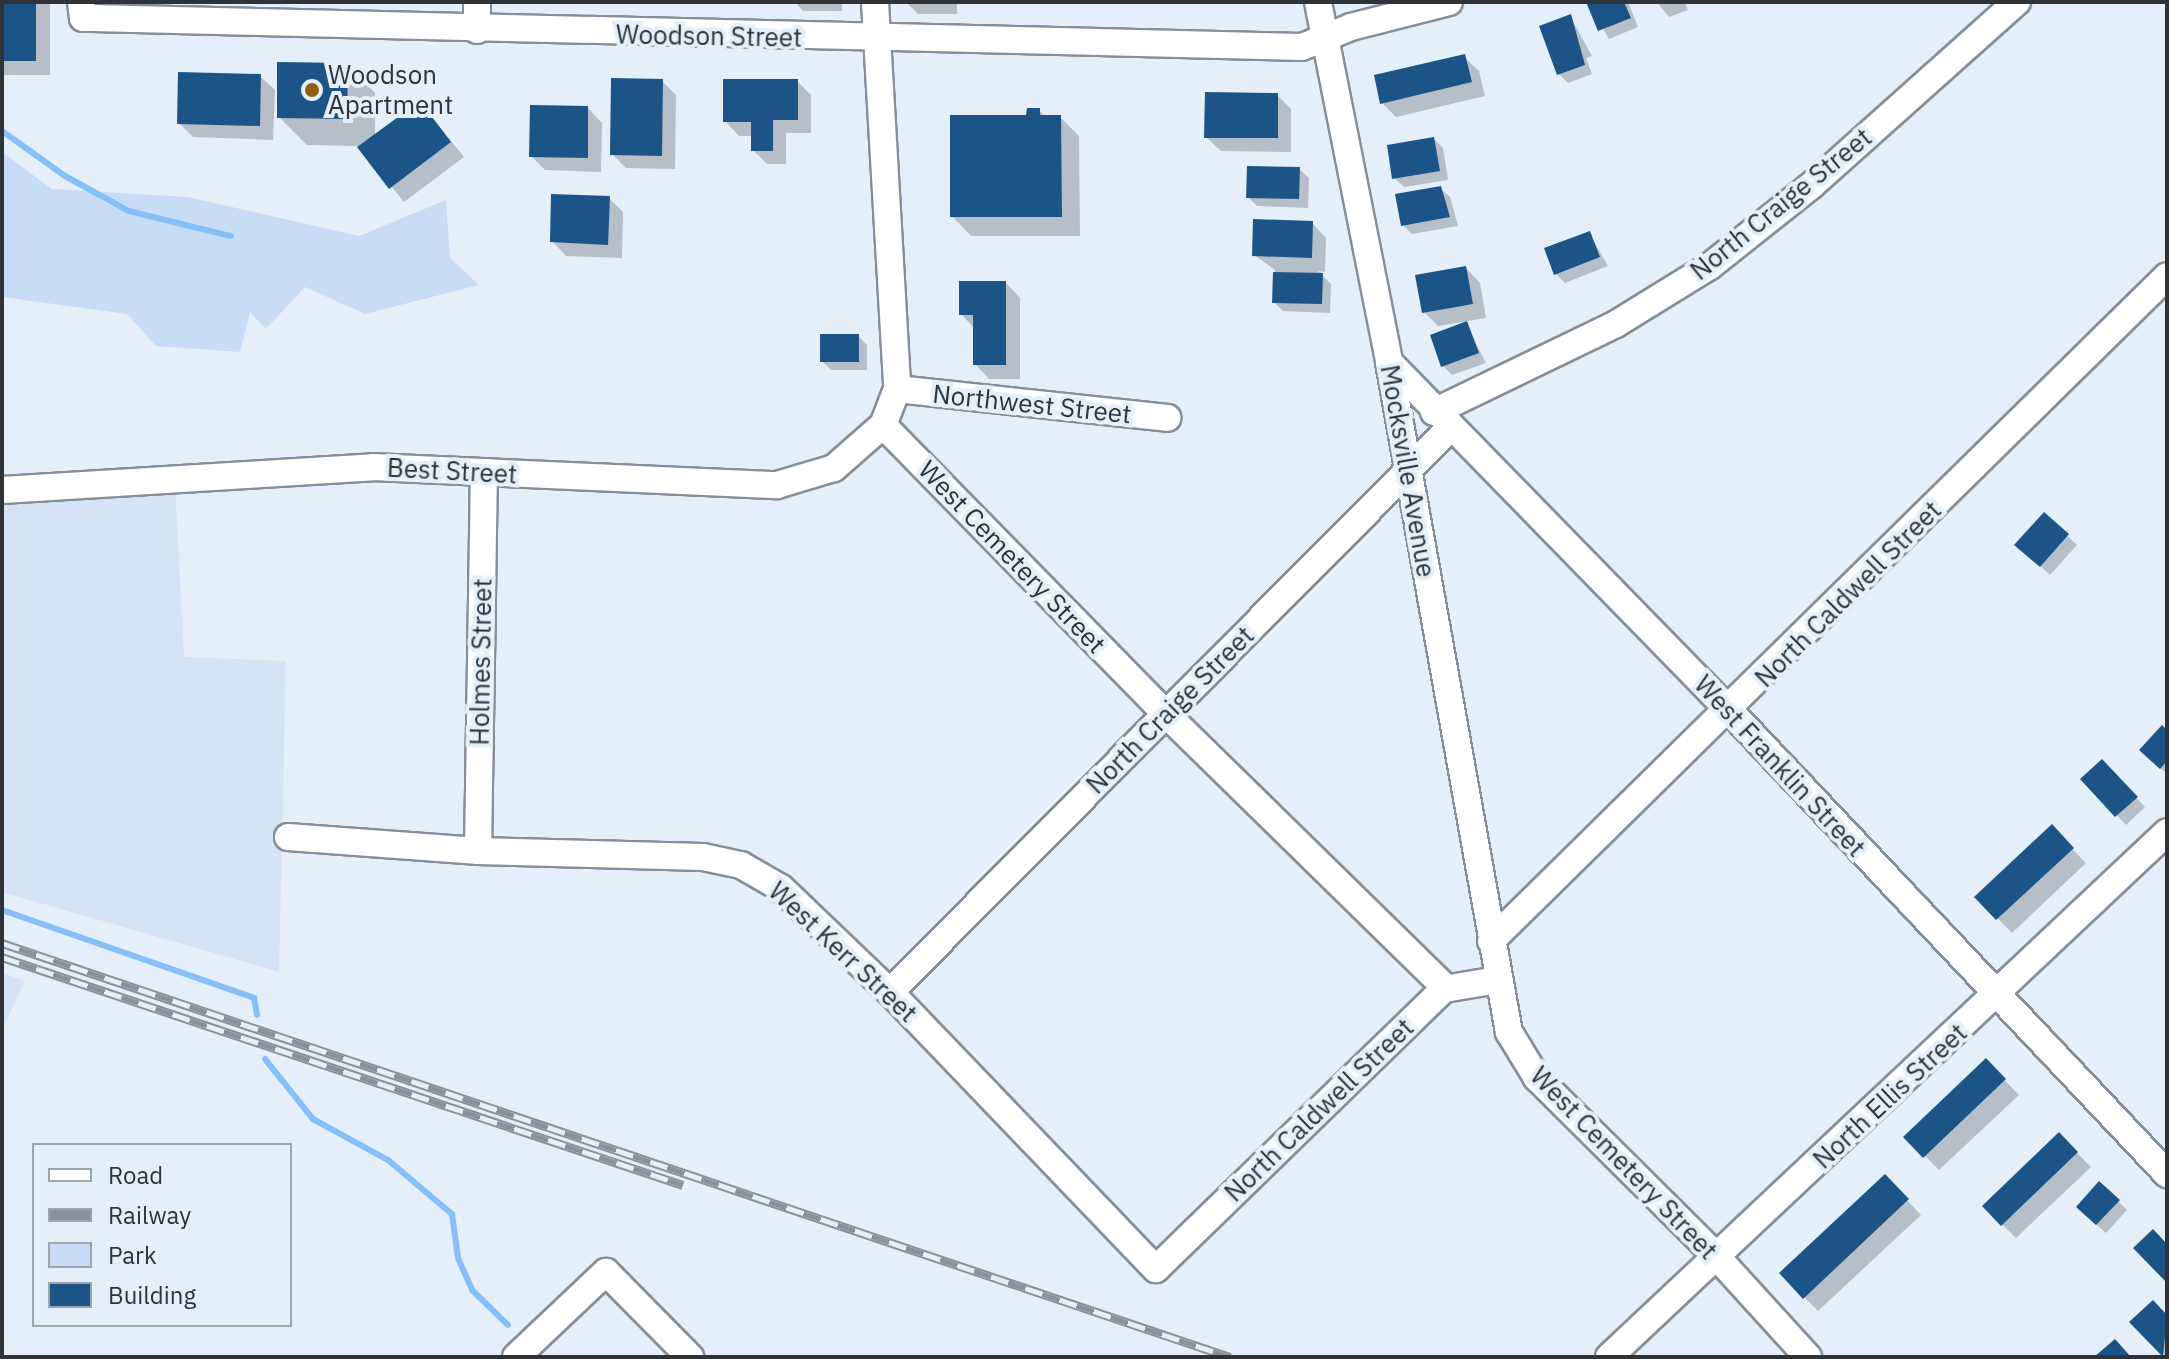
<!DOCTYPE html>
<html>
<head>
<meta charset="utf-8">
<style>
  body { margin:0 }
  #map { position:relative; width:2169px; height:1359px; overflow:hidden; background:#e4effa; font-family:"IBM Plex Sans",sans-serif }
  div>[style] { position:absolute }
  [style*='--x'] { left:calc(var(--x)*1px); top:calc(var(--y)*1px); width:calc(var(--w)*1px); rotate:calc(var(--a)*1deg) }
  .built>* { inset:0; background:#d5e4f5 }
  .green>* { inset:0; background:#c8ddf5 }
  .shadow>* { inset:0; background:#0003 }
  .stream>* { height:6px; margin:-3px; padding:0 3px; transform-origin:3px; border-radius:3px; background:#87bff9 }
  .building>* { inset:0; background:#1d5487 }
  .roads { filter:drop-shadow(2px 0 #858e99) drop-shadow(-2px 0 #858e99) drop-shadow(0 2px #858e99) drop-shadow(0 -2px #858e99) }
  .minor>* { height:26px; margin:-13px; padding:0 13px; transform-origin:13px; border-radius:13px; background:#fff }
  .rail>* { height:9px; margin-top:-4.5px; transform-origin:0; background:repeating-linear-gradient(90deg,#e4effa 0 18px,#8a9199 0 36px); box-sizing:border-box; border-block:2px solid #8a9199 }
  .dots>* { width:22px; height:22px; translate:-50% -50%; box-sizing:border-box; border:4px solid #e4effa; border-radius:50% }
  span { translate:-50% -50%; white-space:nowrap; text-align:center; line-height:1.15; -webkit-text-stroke:8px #e4effa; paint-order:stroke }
  .street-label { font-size:26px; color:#2f3337 }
  .poi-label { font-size:26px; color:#2f3337 }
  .left { translate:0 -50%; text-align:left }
  .frame { position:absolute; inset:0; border:4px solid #2f3337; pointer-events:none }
  .legend { position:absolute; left:32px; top:1143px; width:260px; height:184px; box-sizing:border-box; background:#e4effa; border:2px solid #9ca4ac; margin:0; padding:10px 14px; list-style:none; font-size:24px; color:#2f3337 }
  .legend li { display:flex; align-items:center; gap:16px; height:40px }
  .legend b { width:40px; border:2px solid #9ca4ac }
</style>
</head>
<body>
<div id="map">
  <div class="built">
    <i style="clip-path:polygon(175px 483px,184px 657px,286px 661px,279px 972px,2px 892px,2px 500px)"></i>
    <i style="clip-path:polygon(2px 973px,25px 981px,2px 1030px)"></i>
  </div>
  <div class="green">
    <i style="clip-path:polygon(2px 152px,52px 189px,188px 197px,359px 236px,446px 200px,450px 258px,479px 285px,365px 314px,305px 287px,266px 329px,250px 312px,240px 352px,156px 346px,127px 314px,2px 297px)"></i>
  </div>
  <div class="shadow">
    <i style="clip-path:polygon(2px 2px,50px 2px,50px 75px,2px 75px)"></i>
    <i style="clip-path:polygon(795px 2px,842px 2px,842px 11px,803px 11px)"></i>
    <i style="clip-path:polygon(906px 2px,957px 2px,957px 14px,918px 14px)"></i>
    <i style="clip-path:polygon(1588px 2px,1628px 2px,1638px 27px,1609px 39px)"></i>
    <i style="clip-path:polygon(1657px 2px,1685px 2px,1688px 10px,1669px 17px)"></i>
    <i style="clip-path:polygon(1570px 16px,1592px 56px,1586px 58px,1592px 74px,1568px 83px,1559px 74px)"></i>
    <i style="clip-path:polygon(1464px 57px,1479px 71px,1485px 96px,1396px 117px,1382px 103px)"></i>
    <i style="clip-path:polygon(347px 65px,375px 93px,375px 137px,420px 103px,464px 157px,404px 202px,359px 146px,307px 145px,279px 117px)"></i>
    <i style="clip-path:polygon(260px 76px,275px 90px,273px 140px,193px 137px,179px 123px)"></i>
    <i style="clip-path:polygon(662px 81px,676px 95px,675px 169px,626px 168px,612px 154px)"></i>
    <i style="clip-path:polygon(797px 81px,811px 95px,811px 133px,786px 133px,786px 164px,767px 164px,753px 150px,753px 136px,739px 136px,725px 121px)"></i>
    <i style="clip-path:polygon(1277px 95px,1291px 109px,1291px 152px,1221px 151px,1206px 137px)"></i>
    <i style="clip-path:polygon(588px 108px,602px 123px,601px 172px,545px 170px,531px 156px)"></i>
    <i style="clip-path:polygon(1039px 110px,1045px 117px,1060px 117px,1079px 136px,1080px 236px,971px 236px,952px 216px)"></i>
    <i style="clip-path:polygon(1434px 139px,1443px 148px,1448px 180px,1404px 187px,1394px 178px)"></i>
    <i style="clip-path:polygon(1299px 169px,1309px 178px,1308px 208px,1257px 206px,1248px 197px)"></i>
    <i style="clip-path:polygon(1440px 188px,1450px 197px,1458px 226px,1412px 234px,1403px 225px)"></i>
    <i style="clip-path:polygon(609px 198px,623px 212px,622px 258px,566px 256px,552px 241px)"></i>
    <i style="clip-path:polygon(1312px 223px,1326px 238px,1325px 272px,1318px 271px,1331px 284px,1330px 313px,1283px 311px,1274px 302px,1275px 270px,1254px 255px)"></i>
    <i style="clip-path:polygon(1589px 233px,1608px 266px,1565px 283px,1555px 273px)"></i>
    <i style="clip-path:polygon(1466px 268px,1480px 283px,1486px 318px,1438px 326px,1424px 312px)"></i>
    <i style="clip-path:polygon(1006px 283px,1020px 298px,1020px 379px,989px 379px,975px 364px,975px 329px,961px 314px)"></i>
    <i style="clip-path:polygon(1466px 324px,1486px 363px,1452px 375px,1443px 366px)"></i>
    <i style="clip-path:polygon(858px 336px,867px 345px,867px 370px,831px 370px,822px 361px)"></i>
    <i style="clip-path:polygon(2044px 514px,2077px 545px,2050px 575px,2026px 553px)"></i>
    <i style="clip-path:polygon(2167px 733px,2167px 774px,2150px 759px)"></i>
    <i style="clip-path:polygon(2102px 762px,2145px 807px,2126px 825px,2083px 779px)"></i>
    <i style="clip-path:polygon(2051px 827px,2086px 863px,2012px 933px,1977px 897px)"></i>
    <i style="clip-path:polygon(1986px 1061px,2019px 1095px,1939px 1170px,1906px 1137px)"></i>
    <i style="clip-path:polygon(2059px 1135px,2091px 1167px,2016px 1238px,1985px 1207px)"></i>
    <i style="clip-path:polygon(1885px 1177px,1921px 1215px,1818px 1311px,1781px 1273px)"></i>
    <i style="clip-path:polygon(2118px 1201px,2127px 1210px,2106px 1233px,2087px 1216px)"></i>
    <i style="clip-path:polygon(2153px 1303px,2167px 1317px,2167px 1357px,2131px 1322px)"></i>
  </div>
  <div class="stream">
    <i style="--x:2;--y:131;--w:77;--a:35.5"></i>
    <i style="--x:65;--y:176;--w:73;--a:28.7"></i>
    <i style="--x:129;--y:211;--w:105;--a:13.8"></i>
    <i style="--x:2;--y:910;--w:267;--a:19.2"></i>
    <i style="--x:254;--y:998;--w:17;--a:80"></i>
    <i style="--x:265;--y:1059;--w:77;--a:51.3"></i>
    <i style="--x:313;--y:1119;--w:85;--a:28.7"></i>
    <i style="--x:388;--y:1160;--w:84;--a:40.2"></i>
    <i style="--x:452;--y:1214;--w:44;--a:82.2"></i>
    <i style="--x:458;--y:1258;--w:35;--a:66"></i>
    <i style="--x:472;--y:1290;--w:50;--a:44.2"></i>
  </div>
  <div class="building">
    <i style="clip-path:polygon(2px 2px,36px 2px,36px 61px,2px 61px)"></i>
    <i style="clip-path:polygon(1586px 2px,1624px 2px,1631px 18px,1598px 31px)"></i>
    <i style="clip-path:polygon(1571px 14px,1585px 65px,1557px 75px,1539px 26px)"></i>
    <i style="clip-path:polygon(1465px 54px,1472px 82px,1380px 104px,1374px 75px)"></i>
    <i style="clip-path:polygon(277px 62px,348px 63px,347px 119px,277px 118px)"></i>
    <i style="clip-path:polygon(178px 72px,261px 74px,260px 126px,177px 124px)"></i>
    <i style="clip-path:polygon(611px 78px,663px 79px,662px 156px,610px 155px)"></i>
    <i style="clip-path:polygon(723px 79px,798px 79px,798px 120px,773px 120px,773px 151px,751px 151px,751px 122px,723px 122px)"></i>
    <i style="clip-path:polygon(1205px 92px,1278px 93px,1278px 138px,1204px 138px)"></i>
    <i style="clip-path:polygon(420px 101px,451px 142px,389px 189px,357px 147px)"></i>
    <i style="clip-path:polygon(530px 105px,588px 106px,588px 158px,529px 157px)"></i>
    <i style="clip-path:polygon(1027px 108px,1040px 108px,1040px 115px,1061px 115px,1062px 217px,950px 217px,950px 115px,1026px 115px)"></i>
    <i style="clip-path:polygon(1434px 137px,1440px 171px,1392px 179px,1387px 145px)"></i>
    <i style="clip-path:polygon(1247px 166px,1300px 167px,1299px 199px,1246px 198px)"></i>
    <i style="clip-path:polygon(1441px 186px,1450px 217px,1401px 226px,1395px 194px)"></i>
    <i style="clip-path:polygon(551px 194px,610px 196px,608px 245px,550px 242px)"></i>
    <i style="clip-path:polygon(1253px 219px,1313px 221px,1312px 258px,1252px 256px)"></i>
    <i style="clip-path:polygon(1590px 231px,1600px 257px,1554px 275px,1544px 248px)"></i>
    <i style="clip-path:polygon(1466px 266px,1473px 304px,1422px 313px,1415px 275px)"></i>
    <i style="clip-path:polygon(1273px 272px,1323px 273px,1322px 304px,1272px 303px)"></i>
    <i style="clip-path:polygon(959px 281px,1006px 281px,1006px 365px,973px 365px,973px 315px,959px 315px)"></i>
    <i style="clip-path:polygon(1467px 321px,1479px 353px,1441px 367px,1430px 335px)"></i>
    <i style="clip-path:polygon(820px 334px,859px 334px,859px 362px,820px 362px)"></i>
    <i style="clip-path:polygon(2044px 512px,2069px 534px,2040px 567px,2014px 545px)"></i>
    <i style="clip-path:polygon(2162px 725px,2167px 730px,2167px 761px,2160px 769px,2139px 750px)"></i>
    <i style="clip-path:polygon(2102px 759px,2138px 797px,2115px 817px,2080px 779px)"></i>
    <i style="clip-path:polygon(2052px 824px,2074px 848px,1996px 920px,1974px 897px)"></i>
    <i style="clip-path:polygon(1986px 1058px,2006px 1079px,1923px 1158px,1903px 1137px)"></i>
    <i style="clip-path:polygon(2059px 1132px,2078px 1152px,2001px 1226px,1982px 1206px)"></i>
    <i style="clip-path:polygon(1885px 1174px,1909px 1199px,1803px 1299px,1779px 1273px)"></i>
    <i style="clip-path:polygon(2099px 1181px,2120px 1200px,2096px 1225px,2076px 1207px)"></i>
    <i style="clip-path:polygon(2153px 1229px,2167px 1244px,2167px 1283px,2133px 1248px)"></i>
    <i style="clip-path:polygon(2153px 1300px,2167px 1315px,2163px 1357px,2129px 1322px)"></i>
    <i style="clip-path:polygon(2115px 1339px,2131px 1357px,2094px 1357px)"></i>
  </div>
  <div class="roads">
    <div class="minor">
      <i style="--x:81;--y:2;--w:16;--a:83"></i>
      <i style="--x:83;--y:18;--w:9;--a:0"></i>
      <i style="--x:92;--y:18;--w:1210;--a:1.37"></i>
      <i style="--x:1302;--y:47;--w:53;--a:-22.2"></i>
      <i style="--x:1351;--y:27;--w:101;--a:-14.3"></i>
      <i style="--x:477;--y:2;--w:28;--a:90"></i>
      <i style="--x:875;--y:2;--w:388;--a:86.7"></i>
      <i style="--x:897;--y:389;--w:39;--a:111"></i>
      <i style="--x:883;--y:425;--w:404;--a:45.6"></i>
      <i style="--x:1166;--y:714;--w:392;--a:44.4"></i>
      <i style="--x:1318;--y:2;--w:367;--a:78.8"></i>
      <i style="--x:1389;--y:362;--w:681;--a:79.85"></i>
      <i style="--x:1509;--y:1032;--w:54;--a:58.7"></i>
      <i style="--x:1537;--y:1078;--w:255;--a:44.8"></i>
      <i style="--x:1718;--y:1258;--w:134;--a:47.7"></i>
      <i style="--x:1389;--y:362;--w:488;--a:45.7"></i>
      <i style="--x:1730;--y:711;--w:637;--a:46.65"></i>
      <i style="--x:897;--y:389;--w:272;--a:6.1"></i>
      <i style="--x:1434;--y:412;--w:202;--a:-25.8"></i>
      <i style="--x:1616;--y:324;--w:110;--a:-31.7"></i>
      <i style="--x:1710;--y:266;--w:130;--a:-38.5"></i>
      <i style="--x:1812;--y:185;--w:275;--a:-41.8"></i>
      <i style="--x:2;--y:490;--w:372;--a:-3.5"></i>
      <i style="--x:373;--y:467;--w:404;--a:2.6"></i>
      <i style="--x:777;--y:485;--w:59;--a:-16.6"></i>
      <i style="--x:834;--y:468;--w:65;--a:-41.3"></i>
      <i style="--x:288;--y:837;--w:191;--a:4.2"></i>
      <i style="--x:478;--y:851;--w:225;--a:1.5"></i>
      <i style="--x:703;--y:857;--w:39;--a:12"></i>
      <i style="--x:741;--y:865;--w:46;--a:29.9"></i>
      <i style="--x:781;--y:888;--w:151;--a:43.7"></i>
      <i style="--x:890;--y:992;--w:384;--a:46.2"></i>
      <i style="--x:1156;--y:1269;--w:402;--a:-44.2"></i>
      <i style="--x:1444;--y:989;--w:55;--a:-9.5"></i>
      <i style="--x:478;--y:851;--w:379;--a:-89.1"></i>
      <i style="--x:1491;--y:941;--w:948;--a:-44.53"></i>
      <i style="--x:890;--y:992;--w:795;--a:-45.2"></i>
      <i style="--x:516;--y:1357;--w:124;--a:-43.4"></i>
      <i style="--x:606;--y:1272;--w:120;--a:45.3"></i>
      <i style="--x:1609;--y:1357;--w:766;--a:-43.25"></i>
    </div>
  </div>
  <div class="rail">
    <i style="--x:2;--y:943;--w:1296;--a:18.63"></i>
    <i style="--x:2;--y:957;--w:718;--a:18.51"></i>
  </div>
  <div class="dots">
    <i style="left:312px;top:90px;background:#925e11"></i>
  </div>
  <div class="street-label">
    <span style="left:709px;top:36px;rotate:1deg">Woodson Street</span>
    <span style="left:1781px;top:204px;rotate:-39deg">North Craige Street</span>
    <span style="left:1032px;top:404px;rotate:6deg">Northwest Street</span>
    <span style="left:452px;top:471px;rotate:3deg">Best Street</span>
    <span style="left:1408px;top:471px;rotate:80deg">Mocksville Avenue</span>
    <span style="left:1012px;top:557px;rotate:46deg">West Cemetery Street</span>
    <span style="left:1848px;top:594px;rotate:-45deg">North Caldwell Street</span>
    <span style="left:481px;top:662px;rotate:-89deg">Holmes Street</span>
    <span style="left:1170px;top:710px;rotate:-45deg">North Craige Street</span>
    <span style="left:1780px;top:766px;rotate:47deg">West Franklin Street</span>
    <span style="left:843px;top:952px;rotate:43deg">West Kerr Street</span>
    <span style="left:1890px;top:1096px;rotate:-43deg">North Ellis Street</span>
    <span style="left:1319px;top:1110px;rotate:-44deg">North Caldwell Street</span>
    <span style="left:1624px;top:1163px;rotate:46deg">West Cemetery Street</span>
  </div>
  <div class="poi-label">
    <span class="left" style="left:328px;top:90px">Woodson<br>Apartment</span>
  </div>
  <div class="frame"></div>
  <ul class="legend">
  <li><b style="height:10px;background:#fff"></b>Road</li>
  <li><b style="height:10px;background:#8a9199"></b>Railway</li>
  <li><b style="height:22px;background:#c8ddf5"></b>Park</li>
  <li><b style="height:22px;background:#1d5487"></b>Building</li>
  </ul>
</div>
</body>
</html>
